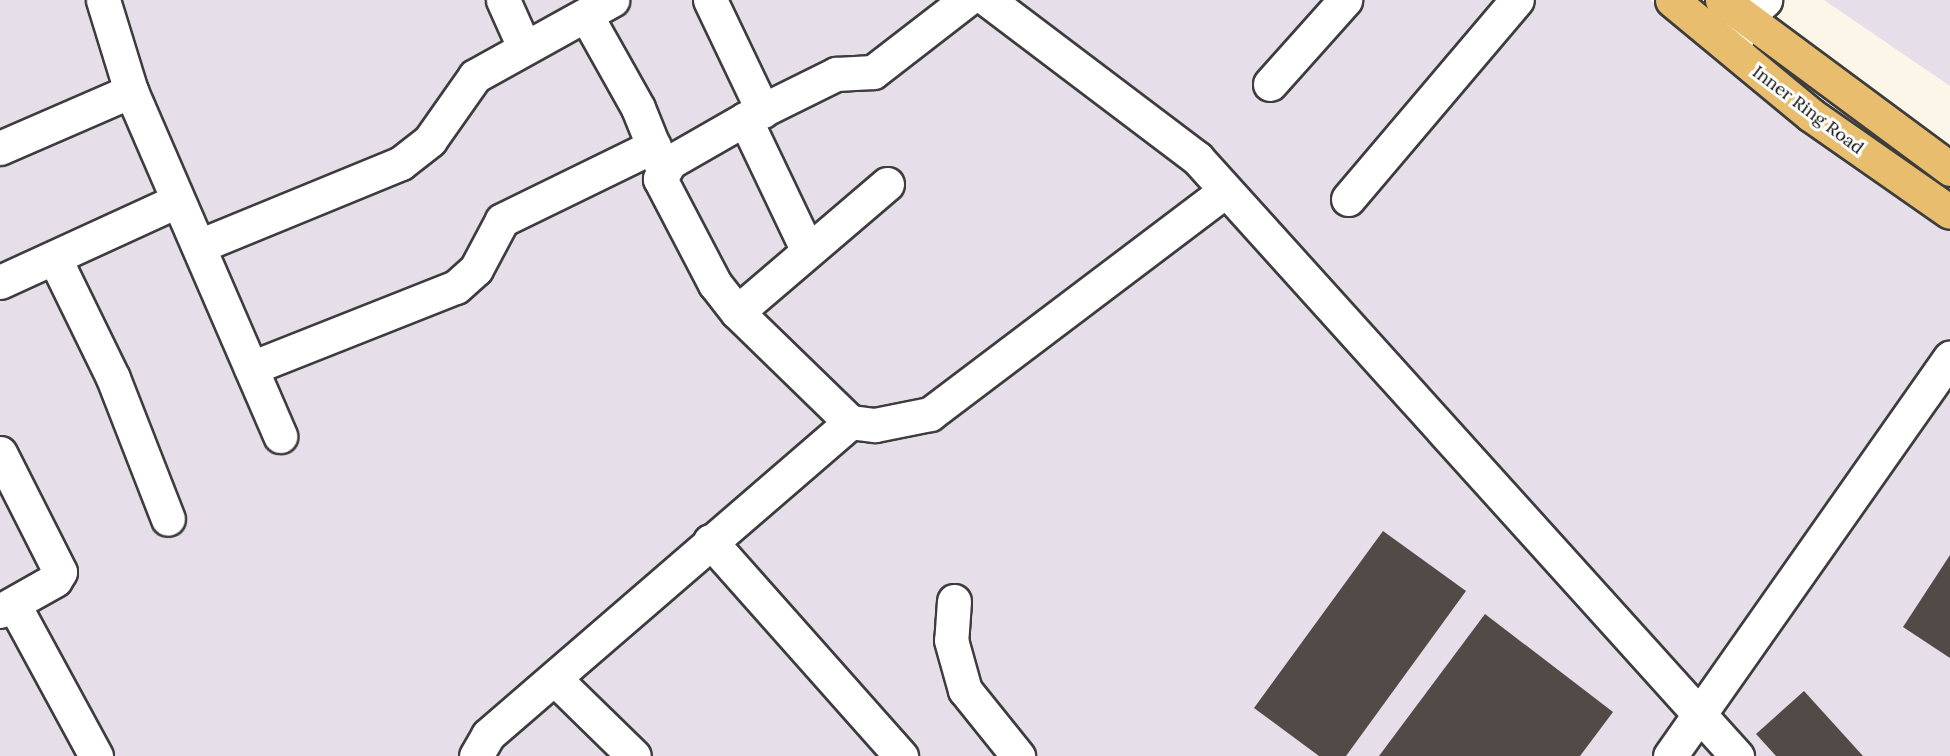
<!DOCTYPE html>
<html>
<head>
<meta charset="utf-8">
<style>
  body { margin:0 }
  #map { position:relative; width:1950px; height:756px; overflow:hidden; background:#fcf6e9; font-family:Lora,serif }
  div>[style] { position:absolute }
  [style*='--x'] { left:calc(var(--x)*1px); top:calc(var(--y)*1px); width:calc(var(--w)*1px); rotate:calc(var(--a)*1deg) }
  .industrial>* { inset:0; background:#e6dee8 }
  .building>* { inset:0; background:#514a47 }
  .roads { filter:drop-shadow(2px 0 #3d3d3d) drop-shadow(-2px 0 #3d3d3d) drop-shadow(0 2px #3d3d3d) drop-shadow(0 -2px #3d3d3d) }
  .minor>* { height:33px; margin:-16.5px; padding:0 16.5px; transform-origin:16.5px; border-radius:16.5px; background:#fff }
  .major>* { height:33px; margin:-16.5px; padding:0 16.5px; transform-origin:16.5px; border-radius:16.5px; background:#e8bd6d }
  span { translate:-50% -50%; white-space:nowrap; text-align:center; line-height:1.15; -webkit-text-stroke:6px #fff; paint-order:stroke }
  .street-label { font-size:18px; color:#0a0a0a }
</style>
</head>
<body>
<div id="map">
  <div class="industrial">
    <i style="clip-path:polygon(0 0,1650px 0,1950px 227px,1950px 756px,0 756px)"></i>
    <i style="clip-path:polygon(1824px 0,1950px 0,1950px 86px)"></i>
  </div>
  <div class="building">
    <i style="clip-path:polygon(1383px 531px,1466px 591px,1346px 756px,1319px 756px,1254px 708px)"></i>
    <i style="clip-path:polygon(1950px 555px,1950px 658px,1903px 627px)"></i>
    <i style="clip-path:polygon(1485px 614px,1613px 712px,1580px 756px,1379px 756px)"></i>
    <i style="clip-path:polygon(1804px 691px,1863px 756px,1776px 756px,1756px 734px)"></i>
  </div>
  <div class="roads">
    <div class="minor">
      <i style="--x:103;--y:0;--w:95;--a:72.9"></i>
      <i style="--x:131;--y:91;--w:376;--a:66.6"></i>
      <i style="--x:503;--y:0;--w:51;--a:65.9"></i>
      <i style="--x:710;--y:0;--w:123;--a:64.5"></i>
      <i style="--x:988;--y:0;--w:262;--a:37.1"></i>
      <i style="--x:1197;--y:158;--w:806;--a:47.92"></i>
      <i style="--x:587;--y:17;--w:104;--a:60.7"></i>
      <i style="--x:638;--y:108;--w:61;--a:68"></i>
      <i style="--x:1735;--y:44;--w:25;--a:-72"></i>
      <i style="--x:1743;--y:20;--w:30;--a:-42"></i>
      <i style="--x:1270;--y:84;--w:113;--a:-48.2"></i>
      <i style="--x:745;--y:119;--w:146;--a:64.5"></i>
      <i style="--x:0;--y:148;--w:143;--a:-23.5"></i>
      <i style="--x:887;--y:184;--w:197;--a:139.5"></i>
      <i style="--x:737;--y:312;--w:36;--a:-128"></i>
      <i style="--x:715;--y:284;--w:119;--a:-117.6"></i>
      <i style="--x:660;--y:179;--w:20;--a:-60"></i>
      <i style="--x:670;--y:162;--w:86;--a:-29.8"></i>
      <i style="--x:745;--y:119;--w:102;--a:-26.3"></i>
      <i style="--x:836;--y:74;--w:37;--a:-3"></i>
      <i style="--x:873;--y:72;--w:118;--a:-37.7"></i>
      <i style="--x:1348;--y:199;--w:261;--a:-49.7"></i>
      <i style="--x:199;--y:246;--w:218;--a:-22.3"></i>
      <i style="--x:401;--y:163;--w:37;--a:-38"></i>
      <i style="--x:430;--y:140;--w:78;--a:-54.9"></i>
      <i style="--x:475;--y:76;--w:157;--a:-29"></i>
      <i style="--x:55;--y:259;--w:132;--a:64"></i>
      <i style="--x:113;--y:378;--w:151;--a:68.7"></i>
      <i style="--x:0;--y:282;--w:195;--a:-24.6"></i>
      <i style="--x:737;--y:312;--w:158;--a:44.2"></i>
      <i style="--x:850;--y:422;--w:25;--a:7"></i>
      <i style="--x:875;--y:425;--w:56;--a:-11.3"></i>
      <i style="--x:930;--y:414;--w:368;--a:-37.1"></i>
      <i style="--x:251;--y:368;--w:220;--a:-21.6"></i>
      <i style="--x:456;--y:287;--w:27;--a:-42"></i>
      <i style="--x:476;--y:269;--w:55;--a:-62"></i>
      <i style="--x:502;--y:220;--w:169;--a:-26"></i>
      <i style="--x:0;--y:453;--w:133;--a:63.2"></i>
      <i style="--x:60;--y:572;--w:9;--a:122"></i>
      <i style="--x:55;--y:580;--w:63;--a:150.6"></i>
      <i style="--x:710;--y:541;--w:288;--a:48.4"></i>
      <i style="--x:954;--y:601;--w:39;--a:94"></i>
      <i style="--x:951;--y:640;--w:52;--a:74.4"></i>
      <i style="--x:965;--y:690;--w:85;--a:51.2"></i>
      <i style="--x:14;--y:605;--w:172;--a:61.5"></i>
      <i style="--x:555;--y:679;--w:110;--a:44.3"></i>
      <i style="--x:476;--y:756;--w:24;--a:-60"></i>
      <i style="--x:488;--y:735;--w:479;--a:-40.8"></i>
      <i style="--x:1670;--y:756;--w:487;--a:-54.9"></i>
    </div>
    <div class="major">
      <i style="--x:1672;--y:0;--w:180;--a:39.6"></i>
      <i style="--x:1811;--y:115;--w:169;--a:34.9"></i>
      <i style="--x:1722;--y:0;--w:284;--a:36.5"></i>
    </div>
  </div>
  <div class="street-label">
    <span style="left:1808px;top:110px;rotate:37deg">Inner Ring Road</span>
  </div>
</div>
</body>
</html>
